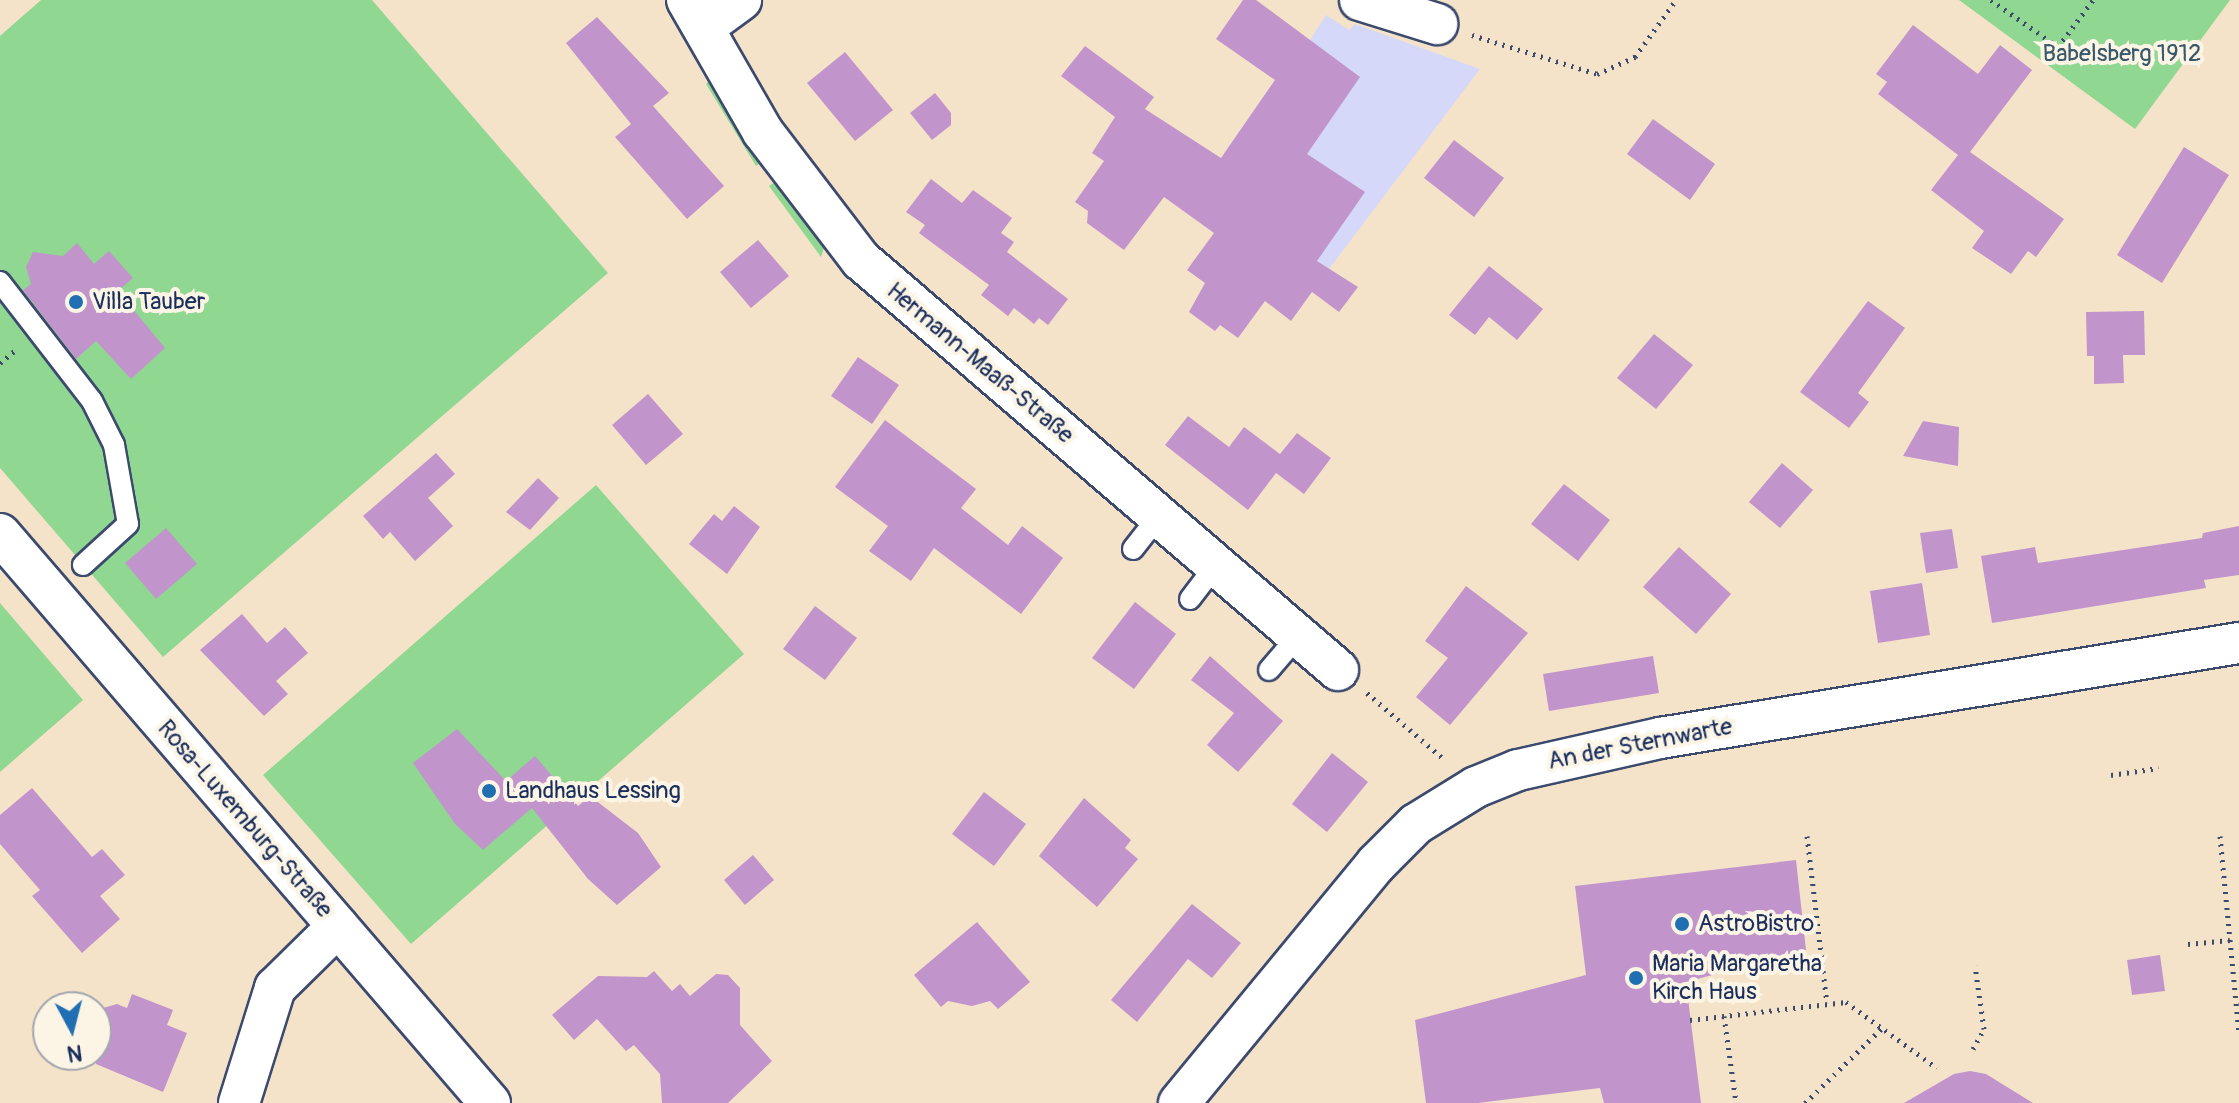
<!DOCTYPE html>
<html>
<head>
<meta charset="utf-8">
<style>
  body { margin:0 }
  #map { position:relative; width:2239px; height:1103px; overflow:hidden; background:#f5e3c9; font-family:Pangolin,sans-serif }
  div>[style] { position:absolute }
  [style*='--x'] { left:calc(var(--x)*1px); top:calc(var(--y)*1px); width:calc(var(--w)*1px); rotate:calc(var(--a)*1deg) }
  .built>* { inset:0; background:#d5d8f9 }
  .green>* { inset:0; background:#90d791 }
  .building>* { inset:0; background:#c195cb }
  .path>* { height:5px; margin-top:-2.5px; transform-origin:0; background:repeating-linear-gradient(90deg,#3c4a6e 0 2px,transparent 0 8px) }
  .roads { filter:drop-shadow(2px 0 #3c4a6e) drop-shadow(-2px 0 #3c4a6e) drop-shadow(0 2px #3c4a6e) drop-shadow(0 -2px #3c4a6e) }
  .lane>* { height:20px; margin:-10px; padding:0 10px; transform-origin:10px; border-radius:10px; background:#fff }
  .street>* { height:40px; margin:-20px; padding:0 20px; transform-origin:20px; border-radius:20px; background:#fff }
  .dots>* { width:22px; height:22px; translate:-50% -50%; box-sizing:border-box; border:4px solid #fcf5e5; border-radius:50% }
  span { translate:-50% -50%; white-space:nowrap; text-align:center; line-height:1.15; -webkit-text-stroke:8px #fcf5e5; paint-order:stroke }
  .park-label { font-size:24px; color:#38596b }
  .poi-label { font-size:24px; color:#1b2f5e }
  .left { translate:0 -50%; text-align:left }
  .street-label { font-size:24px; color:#1b2f5e }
  .north { position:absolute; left:32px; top:991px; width:80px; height:80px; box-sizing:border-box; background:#fcf5e5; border:2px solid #a2a6af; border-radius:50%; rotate:173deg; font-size:22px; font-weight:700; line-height:32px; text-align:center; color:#1b2f5e }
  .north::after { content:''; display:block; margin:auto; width:28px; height:36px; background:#1f6fb2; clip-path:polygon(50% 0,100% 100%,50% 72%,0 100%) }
</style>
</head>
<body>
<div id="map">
  <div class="built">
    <i style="clip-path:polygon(1326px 15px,1349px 30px,1355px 24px,1480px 69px,1329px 269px,1208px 190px,1232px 153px,1227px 149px,1275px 80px,1282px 84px)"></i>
  </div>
  <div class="green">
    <i style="clip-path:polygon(41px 0,372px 0,608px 273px,163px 657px,0 468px,0 36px)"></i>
    <i style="clip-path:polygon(1959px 0,2230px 0,2135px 129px)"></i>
    <i style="clip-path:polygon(712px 78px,762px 162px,756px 166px,706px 84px)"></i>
    <i style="clip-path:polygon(775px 182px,824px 248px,821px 257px,769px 186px)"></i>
    <i style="clip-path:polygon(596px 485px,744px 654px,411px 944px,263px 775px)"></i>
    <i style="clip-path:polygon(0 603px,83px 700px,0 772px)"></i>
  </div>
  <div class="building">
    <i style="clip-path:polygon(1243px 0,1256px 0,1360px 77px,1307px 154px,1365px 192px,1317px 261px,1358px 287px,1339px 312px,1312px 292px,1291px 321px,1265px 301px,1238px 338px,1220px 325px,1215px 331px,1189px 312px,1205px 283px,1187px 270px,1214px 233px,1164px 197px,1124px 250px,1087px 223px,1088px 211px,1075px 202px,1104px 161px,1092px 153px,1115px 117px,1061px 76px,1085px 46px,1154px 97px,1145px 109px,1221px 158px,1275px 80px,1216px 39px)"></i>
    <i style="clip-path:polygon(597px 17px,669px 93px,653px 106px,724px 186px,687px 219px,615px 137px,631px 124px,566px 43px)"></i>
    <i style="clip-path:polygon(1913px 25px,1978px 74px,2000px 45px,2032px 70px,1970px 152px,2064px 219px,2036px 257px,2028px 251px,2011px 274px,1972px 248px,1984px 231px,1931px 190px,1958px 155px,1878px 94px,1887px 82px,1876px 74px)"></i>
    <i style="clip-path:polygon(845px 52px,893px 110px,855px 141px,807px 83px)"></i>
    <i style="clip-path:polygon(935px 93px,951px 113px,951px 125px,932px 140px,910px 113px)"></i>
    <i style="clip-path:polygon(1653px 119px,1715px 164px,1690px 200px,1627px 154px)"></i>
    <i style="clip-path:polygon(1454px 140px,1504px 178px,1474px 217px,1424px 178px)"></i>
    <i style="clip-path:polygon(2184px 147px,2229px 175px,2162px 283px,2117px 255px)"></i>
    <i style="clip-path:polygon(931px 179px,962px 203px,973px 190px,1012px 218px,1001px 233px,1014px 242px,1007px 252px,1068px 299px,1048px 325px,1039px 318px,1034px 324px,1014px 308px,1008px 316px,981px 295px,989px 285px,919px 233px,925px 225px,906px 212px)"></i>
    <i style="clip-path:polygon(758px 240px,789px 276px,751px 308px,720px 272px)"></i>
    <i style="clip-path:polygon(77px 243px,94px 264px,109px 251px,133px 278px,118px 291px,165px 348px,131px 379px,96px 341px,76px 359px,23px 290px,31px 284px,26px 267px,33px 252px,63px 256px)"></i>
    <i style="clip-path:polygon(1489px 266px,1543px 309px,1517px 340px,1489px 317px,1475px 335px,1449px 315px)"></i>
    <i style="clip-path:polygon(1868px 301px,1905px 328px,1858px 393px,1869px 402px,1849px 428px,1800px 392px)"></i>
    <i style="clip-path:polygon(2144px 311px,2145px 355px,2123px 355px,2124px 383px,2094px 384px,2094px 356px,2087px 356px,2086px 312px)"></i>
    <i style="clip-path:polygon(1654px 334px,1693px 365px,1656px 409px,1617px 378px)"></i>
    <i style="clip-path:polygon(858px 357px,899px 385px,872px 424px,831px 396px)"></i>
    <i style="clip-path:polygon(648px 394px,683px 434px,646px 465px,612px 425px)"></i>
    <i style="clip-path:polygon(1188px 416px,1229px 447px,1244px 427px,1280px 454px,1297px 433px,1331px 458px,1304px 494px,1276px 473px,1248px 510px,1165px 445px)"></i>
    <i style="clip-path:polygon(885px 420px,976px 489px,961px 508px,1008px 545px,1022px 526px,1063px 558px,1021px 614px,934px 548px,911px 581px,869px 551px,888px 526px,835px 487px)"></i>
    <i style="clip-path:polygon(1923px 421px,1959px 427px,1958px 466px,1903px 456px)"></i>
    <i style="clip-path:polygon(436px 453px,455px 474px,428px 498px,453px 526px,415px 561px,390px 532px,383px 539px,363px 516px)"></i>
    <i style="clip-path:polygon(1782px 463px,1813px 490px,1780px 528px,1749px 502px)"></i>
    <i style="clip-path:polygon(538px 478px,559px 498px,530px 530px,506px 512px)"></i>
    <i style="clip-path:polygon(1564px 484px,1610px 520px,1578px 561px,1531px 524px)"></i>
    <i style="clip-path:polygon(734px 506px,760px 527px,727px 574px,689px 544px,714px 514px,722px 521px)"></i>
    <i style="clip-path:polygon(2239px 526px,2239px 575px,2204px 580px,2206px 588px,1992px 623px,1981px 556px,2035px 547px,2038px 563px,2202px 538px,2203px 533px)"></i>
    <i style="clip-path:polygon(166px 528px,197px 564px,156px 599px,125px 563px)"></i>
    <i style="clip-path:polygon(1952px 529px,1958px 568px,1926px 573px,1920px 533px)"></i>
    <i style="clip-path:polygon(1679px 547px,1731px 594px,1696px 634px,1643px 587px)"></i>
    <i style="clip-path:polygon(1922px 583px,1930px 635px,1878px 643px,1870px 591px)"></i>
    <i style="clip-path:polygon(1466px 586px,1528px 633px,1450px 725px,1416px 697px,1448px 658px,1425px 641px)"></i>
    <i style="clip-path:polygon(1135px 602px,1176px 634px,1134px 689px,1092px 658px)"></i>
    <i style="clip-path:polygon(815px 606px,857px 638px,825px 680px,783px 649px)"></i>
    <i style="clip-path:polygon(242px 614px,267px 643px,285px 627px,308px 653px,276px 681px,288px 694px,264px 716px,200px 650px)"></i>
    <i style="clip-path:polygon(1210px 656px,1283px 721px,1238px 772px,1207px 745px,1234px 713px,1191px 680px)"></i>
    <i style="clip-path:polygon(1653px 656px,1659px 693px,1549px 711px,1543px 674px)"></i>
    <i style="clip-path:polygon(457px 729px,506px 781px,535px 756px,578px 806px,590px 796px,638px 833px,661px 867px,617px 905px,588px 879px,532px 808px,483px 850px,455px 824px,413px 763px)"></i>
    <i style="clip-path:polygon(1332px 753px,1368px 782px,1327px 832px,1292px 804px)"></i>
    <i style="clip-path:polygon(32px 788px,92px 857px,102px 849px,125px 875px,100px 896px,120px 919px,82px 953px,32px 896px,40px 890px,0 844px,0 815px)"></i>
    <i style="clip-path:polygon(984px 792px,1026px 824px,994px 866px,952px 834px)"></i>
    <i style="clip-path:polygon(1084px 798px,1131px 840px,1125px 848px,1138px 859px,1097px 907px,1039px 856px)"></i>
    <i style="clip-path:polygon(753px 855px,774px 880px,745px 905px,724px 880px)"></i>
    <i style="clip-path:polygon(1796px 860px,1806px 950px,1686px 982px,1701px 1103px,1604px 1103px,1600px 1088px,1478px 1103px,1426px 1103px,1415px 1020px,1586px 975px,1575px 886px)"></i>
    <i style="clip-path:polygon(1192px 904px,1241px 943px,1212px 978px,1188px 959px,1137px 1022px,1111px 1000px)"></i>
    <i style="clip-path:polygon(977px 922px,1030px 982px,998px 1009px,990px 1001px,972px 1006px,948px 1001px,941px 1007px,914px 975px)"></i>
    <i style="clip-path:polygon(2160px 955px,2165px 991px,2132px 995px,2127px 960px)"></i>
    <i style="clip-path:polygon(654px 971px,672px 991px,680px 984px,690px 996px,716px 974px,728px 975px,740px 988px,740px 1025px,772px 1061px,728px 1103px,662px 1103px,660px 1074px,634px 1045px,626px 1051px,597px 1019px,574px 1040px,552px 1015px,598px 976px,647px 977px)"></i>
    <i style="clip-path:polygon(132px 994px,173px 1010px,167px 1025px,187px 1033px,163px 1092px,96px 1064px,96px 1010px,117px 1004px,127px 1008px)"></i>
    <i style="clip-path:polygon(1970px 1071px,1986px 1074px,2033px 1103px,1904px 1103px,1954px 1074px)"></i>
  </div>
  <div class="path">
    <i style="--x:1991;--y:0;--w:82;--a:35"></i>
    <i style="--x:2058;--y:47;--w:59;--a:-53.3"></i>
    <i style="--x:1472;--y:35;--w:131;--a:17.3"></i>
    <i style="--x:1597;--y:74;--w:42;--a:-24.1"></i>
    <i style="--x:1635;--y:57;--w:70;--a:-54.3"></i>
    <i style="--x:0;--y:363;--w:23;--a:-40"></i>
    <i style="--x:1367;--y:693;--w:103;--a:40.7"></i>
    <i style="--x:2111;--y:775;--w:48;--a:-8.5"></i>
    <i style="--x:1807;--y:836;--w:168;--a:83.2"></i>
    <i style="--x:2220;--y:836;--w:200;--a:84.5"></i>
    <i style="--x:2188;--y:944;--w:42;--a:-5.4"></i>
    <i style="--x:1724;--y:1016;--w:88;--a:82.1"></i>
    <i style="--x:1690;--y:1020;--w:157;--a:-6.6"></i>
    <i style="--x:1846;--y:1002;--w:112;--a:36"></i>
    <i style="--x:1973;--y:1049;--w:23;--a:-61"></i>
    <i style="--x:1984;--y:1029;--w:64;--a:-98.1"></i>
    <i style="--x:1805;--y:1103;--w:107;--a:-44.2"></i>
  </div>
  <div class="roads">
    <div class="lane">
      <i style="--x:0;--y:282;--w:150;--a:52.3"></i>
      <i style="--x:92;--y:401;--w:49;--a:63.4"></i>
      <i style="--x:114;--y:445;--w:80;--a:80"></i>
      <i style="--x:128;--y:524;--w:61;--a:137.7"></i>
      <i style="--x:1133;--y:549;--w:42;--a:-51.8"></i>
      <i style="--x:1190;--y:599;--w:43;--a:-52.6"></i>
      <i style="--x:1269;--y:670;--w:45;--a:-49.5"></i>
    </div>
    <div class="street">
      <i style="--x:687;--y:0;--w:152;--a:60.1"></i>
      <i style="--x:763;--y:132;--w:161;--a:52.6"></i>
      <i style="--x:861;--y:260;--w:629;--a:40.68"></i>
      <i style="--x:1360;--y:0;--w:81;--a:17.3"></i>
      <i style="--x:704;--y:27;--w:46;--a:-36.1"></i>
      <i style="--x:0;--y:534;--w:751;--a:49.27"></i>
      <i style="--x:239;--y:1103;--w:121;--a:-72.6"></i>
      <i style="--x:275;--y:988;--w:88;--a:-44.5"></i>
      <i style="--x:1179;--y:1103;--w:310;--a:-50.5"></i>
      <i style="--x:1376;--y:864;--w:57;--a:-45"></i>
      <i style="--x:1416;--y:824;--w:70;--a:-31.7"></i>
      <i style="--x:1476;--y:787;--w:45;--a:-22"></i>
      <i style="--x:1518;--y:770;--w:146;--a:-12.7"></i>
      <i style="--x:1660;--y:738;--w:587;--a:-9.32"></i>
    </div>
  </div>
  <div class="dots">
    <i style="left:76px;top:302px;background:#1f6fb2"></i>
    <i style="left:489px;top:791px;background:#1f6fb2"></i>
    <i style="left:1682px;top:924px;background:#1f6fb2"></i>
    <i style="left:1636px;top:978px;background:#1f6fb2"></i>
  </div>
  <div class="park-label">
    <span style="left:2122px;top:54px">Babelsberg 1912</span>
  </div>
  <div class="poi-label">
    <span class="left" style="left:92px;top:302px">Villa Tauber</span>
    <span class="left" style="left:505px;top:791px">Landhaus Lessing</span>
    <span class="left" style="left:1698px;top:924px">AstroBistro</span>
    <span class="left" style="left:1652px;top:978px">Maria Margaretha<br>Kirch Haus</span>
  </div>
  <div class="street-label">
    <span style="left:980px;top:363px;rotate:40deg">Hermann-Maaß-Straße</span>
    <span style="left:1640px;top:744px;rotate:-11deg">An der Sternwarte</span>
    <span style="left:245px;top:819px;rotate:49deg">Rosa-Luxemburg-Straße</span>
  </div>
  <div class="north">N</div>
</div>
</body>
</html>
